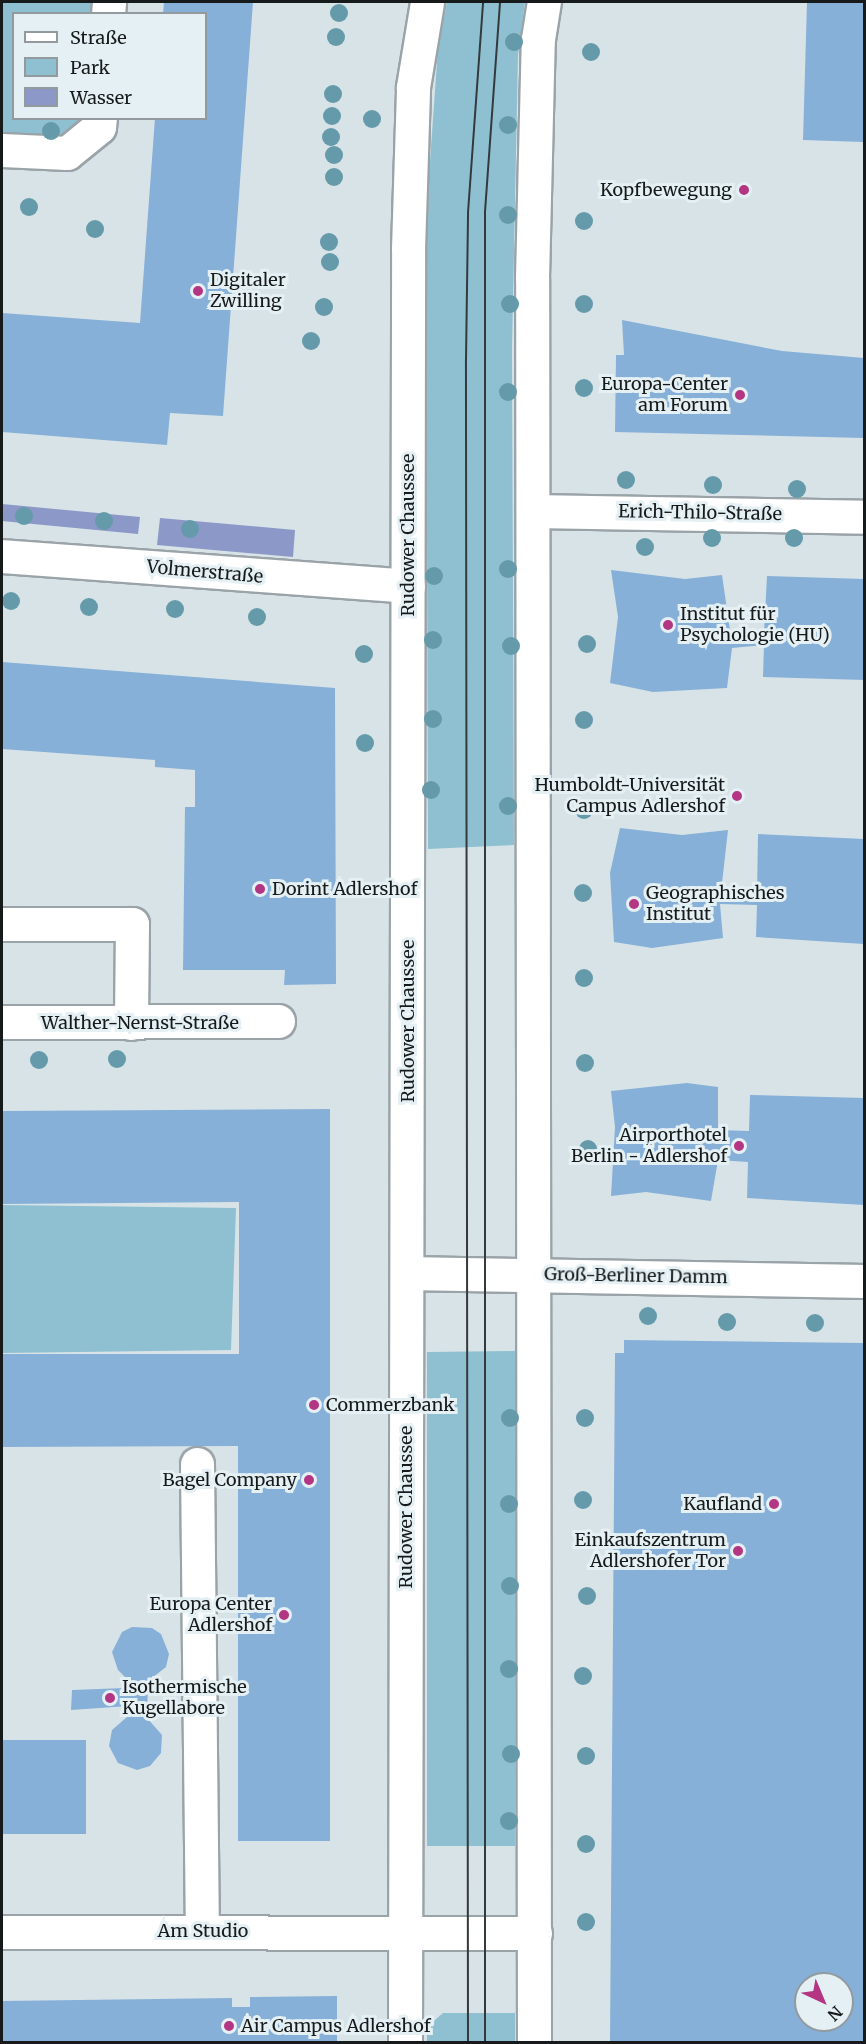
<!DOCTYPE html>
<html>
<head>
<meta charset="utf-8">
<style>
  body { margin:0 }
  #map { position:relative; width:866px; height:2044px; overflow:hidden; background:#d8e3e7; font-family:Merriweather,serif }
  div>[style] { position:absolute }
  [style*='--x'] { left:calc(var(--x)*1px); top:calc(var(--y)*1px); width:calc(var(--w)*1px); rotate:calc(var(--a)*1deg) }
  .green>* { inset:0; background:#8ec0d2 }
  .water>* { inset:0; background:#8b98c8 }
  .building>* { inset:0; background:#86b0d8 }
  .roads { filter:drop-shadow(2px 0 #9aa4a8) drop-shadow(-2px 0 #9aa4a8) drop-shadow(0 2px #9aa4a8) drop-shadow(0 -2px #9aa4a8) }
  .minor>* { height:33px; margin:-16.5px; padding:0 16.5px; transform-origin:16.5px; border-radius:16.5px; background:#fff }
  .major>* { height:33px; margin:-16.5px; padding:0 16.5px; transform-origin:16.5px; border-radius:16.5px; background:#fff }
  .tram>* { height:1.5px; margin:-0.75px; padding:0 0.75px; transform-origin:0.75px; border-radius:0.75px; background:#34393b }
  .trees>* { width:18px; height:18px; margin:-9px; border-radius:50%; background:#649aa9 }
  .dots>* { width:16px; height:16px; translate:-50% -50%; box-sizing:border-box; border:3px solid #e5f0f4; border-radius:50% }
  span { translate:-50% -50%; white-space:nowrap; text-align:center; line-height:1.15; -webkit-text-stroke:6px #e5f0f4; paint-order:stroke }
  .poi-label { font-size:18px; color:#161a1b }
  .right { translate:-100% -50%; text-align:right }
  .left { translate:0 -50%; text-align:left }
  .street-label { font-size:18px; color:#161a1b }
  .frame { position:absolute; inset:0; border:3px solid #161a1b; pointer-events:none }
  .legend { position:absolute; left:12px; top:12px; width:195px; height:108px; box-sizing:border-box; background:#e5f0f4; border:2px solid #929a9d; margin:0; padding:8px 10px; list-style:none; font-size:18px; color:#161a1b }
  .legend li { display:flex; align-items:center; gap:12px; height:30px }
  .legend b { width:30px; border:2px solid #929a9d }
  .north { position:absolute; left:794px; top:1972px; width:60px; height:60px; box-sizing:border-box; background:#e5f0f4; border:2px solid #929a9d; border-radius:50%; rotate:136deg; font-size:16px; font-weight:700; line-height:24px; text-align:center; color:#161a1b }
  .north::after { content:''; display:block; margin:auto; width:21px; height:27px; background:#b43582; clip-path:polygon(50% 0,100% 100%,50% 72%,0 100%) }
</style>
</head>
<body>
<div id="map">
  <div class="green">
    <i style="clip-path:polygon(2px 2px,95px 2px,94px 13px,14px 14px,14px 118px,80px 119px,52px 142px,2px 141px)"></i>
    <i style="clip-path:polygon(447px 2px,525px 2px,518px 55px,512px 349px,514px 845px,428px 849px,426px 218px,438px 48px)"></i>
    <i style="clip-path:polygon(2px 1205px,236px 1208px,231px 1350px,2px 1353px)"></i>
    <i style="clip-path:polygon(515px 1351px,515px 1846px,427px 1846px,427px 1352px)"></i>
    <i style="clip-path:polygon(443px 2013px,515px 2013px,515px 2042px,427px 2042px,427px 2027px)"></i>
  </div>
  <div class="water">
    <i style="clip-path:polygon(2px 504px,140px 517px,138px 534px,2px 521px)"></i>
    <i style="clip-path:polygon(160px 518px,295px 530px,293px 557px,157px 545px)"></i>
  </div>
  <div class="building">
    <i style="clip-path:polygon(164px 2px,253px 2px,223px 416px,170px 413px,167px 445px,2px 432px,2px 313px,140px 323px,155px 118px,206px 118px,206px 14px,163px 14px)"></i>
    <i style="clip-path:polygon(807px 2px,864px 2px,864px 142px,803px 140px)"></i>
    <i style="clip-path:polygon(622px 320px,782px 351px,864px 358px,864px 438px,615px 432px,616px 355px,624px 355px)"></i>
    <i style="clip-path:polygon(611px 570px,685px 579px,722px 575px,731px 637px,764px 633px,767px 576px,864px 579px,864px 680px,763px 677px,764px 645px,732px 648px,727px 688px,653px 692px,610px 683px,618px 617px)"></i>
    <i style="clip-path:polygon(2px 662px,335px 688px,336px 984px,284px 985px,285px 970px,183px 970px,185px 807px,195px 807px,195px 770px,155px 767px,155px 760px,2px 749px)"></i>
    <i style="clip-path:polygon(620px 828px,682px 835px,728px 830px,721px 892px,757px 893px,758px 834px,864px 839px,864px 944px,756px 937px,757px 905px,720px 904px,723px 938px,652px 948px,614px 942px,610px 873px)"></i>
    <i style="clip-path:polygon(687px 1083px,718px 1087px,718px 1130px,749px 1131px,750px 1095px,864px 1098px,864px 1205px,747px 1198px,748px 1162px,718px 1160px,711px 1201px,646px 1192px,611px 1196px,615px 1127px,611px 1091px)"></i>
    <i style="clip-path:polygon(330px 1109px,330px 1841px,238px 1841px,238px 1446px,2px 1447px,2px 1354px,239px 1354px,239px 1202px,2px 1204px,2px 1111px)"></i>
    <i style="clip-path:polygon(evenodd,624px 1340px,864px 1343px,864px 2042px,610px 2042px,615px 1353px,624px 1353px,624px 1340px,806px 1984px,842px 1984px,842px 2020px,806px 2020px,806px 1984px)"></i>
    <i style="clip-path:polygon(132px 1627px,152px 1628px,161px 1634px,169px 1654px,166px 1667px,148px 1681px,147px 1718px,162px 1735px,161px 1753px,150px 1766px,137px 1770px,118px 1763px,109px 1746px,112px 1730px,127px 1717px,128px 1706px,71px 1710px,72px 1690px,125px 1688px,126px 1678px,118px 1670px,112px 1652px,122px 1632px)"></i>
    <i style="clip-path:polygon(2px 1740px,86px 1740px,86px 1834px,2px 1834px)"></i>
    <i style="clip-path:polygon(337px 1996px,337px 2042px,2px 2042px,2px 2001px,232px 1998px,232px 2007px,250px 2007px,250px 1997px)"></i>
  </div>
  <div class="roads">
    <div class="minor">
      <i style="--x:108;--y:14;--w:12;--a:-85"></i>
      <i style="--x:2;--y:150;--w:65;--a:2.6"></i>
      <i style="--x:67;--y:153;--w:41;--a:-39.1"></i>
      <i style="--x:99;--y:127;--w:9;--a:-84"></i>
      <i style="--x:535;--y:511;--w:329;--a:1"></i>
      <i style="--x:2;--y:556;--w:407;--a:4.2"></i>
      <i style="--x:2;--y:924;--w:130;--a:0"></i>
      <i style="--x:132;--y:924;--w:99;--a:90.6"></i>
      <i style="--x:2;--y:1022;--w:276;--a:-0.2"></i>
      <i style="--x:197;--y:1464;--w:467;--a:89.4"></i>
      <i style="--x:2;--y:1932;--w:533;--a:0.11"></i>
    </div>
    <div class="major">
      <i style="--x:407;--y:1273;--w:457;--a:1"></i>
      <i style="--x:405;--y:2042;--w:1793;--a:-89.9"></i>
      <i style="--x:408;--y:249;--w:162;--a:-88.2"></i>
      <i style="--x:413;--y:87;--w:86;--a:-80.6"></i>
      <i style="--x:534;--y:2042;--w:1764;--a:-90.06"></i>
      <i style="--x:532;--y:278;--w:239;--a:-88.6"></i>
      <i style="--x:538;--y:39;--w:37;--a:-81"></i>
    </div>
  </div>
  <div class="tram">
    <i style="--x:468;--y:2042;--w:1682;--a:-90.07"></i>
    <i style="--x:466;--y:360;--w:147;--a:-89.2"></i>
    <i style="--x:468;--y:213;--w:212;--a:-85.9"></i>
    <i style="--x:485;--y:2042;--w:1830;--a:-90"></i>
    <i style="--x:485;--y:212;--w:211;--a:-85.9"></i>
  </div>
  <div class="trees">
    <i style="left:339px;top:13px"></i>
    <i style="left:336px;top:37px"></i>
    <i style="left:514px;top:42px"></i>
    <i style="left:591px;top:52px"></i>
    <i style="left:333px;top:94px"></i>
    <i style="left:332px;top:116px"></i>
    <i style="left:372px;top:119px"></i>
    <i style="left:508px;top:125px"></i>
    <i style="left:51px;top:131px"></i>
    <i style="left:331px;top:137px"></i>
    <i style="left:334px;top:155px"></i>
    <i style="left:334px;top:177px"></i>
    <i style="left:29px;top:207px"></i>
    <i style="left:508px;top:215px"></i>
    <i style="left:584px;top:221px"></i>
    <i style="left:95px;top:229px"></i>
    <i style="left:329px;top:242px"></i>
    <i style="left:330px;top:262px"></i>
    <i style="left:510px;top:304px"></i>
    <i style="left:584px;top:304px"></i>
    <i style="left:324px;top:307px"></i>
    <i style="left:311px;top:341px"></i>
    <i style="left:584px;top:388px"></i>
    <i style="left:508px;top:392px"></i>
    <i style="left:626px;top:480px"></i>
    <i style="left:713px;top:485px"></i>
    <i style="left:797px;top:489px"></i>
    <i style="left:24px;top:516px"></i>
    <i style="left:104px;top:521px"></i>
    <i style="left:190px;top:529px"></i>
    <i style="left:712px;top:538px"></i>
    <i style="left:794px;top:538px"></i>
    <i style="left:645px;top:547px"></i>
    <i style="left:508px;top:569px"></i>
    <i style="left:434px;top:576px"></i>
    <i style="left:11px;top:601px"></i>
    <i style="left:89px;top:607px"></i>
    <i style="left:175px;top:609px"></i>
    <i style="left:257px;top:617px"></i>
    <i style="left:433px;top:640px"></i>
    <i style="left:587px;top:644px"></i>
    <i style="left:511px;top:646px"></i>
    <i style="left:364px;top:654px"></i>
    <i style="left:433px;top:719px"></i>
    <i style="left:584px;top:720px"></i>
    <i style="left:365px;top:743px"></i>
    <i style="left:431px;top:790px"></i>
    <i style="left:508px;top:806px"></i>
    <i style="left:584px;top:810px"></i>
    <i style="left:583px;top:893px"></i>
    <i style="left:584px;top:978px"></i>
    <i style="left:117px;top:1059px"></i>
    <i style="left:39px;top:1060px"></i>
    <i style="left:585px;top:1063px"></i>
    <i style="left:588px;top:1149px"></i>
    <i style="left:648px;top:1316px"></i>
    <i style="left:727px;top:1322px"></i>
    <i style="left:815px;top:1323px"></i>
    <i style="left:510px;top:1418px"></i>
    <i style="left:585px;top:1418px"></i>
    <i style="left:583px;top:1500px"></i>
    <i style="left:509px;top:1504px"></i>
    <i style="left:510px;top:1586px"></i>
    <i style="left:587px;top:1596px"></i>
    <i style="left:509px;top:1669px"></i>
    <i style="left:583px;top:1676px"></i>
    <i style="left:511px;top:1754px"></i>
    <i style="left:586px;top:1756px"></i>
    <i style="left:509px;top:1821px"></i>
    <i style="left:586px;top:1844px"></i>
    <i style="left:586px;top:1922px"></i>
  </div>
  <div class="dots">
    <i style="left:744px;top:190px;background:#b43582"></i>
    <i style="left:198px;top:291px;background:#b43582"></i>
    <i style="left:740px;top:395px;background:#b43582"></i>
    <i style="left:668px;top:625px;background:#b43582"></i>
    <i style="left:737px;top:796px;background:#b43582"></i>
    <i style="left:260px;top:889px;background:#b43582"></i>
    <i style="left:634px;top:904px;background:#b43582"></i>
    <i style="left:739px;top:1146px;background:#b43582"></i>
    <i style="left:314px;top:1405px;background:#b43582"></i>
    <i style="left:309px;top:1480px;background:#b43582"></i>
    <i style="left:774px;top:1504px;background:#b43582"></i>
    <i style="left:738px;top:1551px;background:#b43582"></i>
    <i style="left:284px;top:1615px;background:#b43582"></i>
    <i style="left:110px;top:1698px;background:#b43582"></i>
    <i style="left:229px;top:2026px;background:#b43582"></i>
  </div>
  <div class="poi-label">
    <span class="right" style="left:732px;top:190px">Kopfbewegung</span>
    <span class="left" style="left:210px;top:291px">Digitaler<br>Zwilling</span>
    <span class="right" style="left:728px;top:395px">Europa-Center<br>am Forum</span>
    <span class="left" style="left:680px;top:625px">Institut für<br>Psychologie (HU)</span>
    <span class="right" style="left:725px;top:796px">Humboldt-Universität<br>Campus Adlershof</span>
    <span class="left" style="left:272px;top:889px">Dorint Adlershof</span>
    <span class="left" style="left:646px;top:904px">Geographisches<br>Institut</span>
    <span class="right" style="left:727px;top:1146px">Airporthotel<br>Berlin - Adlershof</span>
    <span class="left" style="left:326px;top:1405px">Commerzbank</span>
    <span class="right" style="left:297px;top:1480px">Bagel Company</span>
    <span class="right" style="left:762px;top:1504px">Kaufland</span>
    <span class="right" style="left:726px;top:1551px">Einkaufszentrum<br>Adlershofer Tor</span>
    <span class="right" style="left:272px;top:1615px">Europa Center<br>Adlershof</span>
    <span class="left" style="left:122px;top:1698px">Isothermische<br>Kugellabore</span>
    <span class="left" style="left:241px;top:2026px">Air Campus Adlershof</span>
  </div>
  <div class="street-label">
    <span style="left:700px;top:513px;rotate:1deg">Erich-Thilo-Straße</span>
    <span style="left:408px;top:535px;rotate:-90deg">Rudower Chaussee</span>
    <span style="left:205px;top:572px;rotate:5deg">Volmerstraße</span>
    <span style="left:408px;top:1021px;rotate:-90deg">Rudower Chaussee</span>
    <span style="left:140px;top:1023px">Walther-Nernst-Straße</span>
    <span style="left:636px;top:1276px;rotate:1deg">Groß-Berliner Damm</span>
    <span style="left:406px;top:1507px;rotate:-90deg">Rudower Chaussee</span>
    <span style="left:203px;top:1931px">Am Studio</span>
  </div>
  <div class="frame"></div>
  <ul class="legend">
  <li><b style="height:8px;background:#fff"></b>Straße</li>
  <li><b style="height:16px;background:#8ec0d2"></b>Park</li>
  <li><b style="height:16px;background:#8b98c8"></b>Wasser</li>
  </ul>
  <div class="north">N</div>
</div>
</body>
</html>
